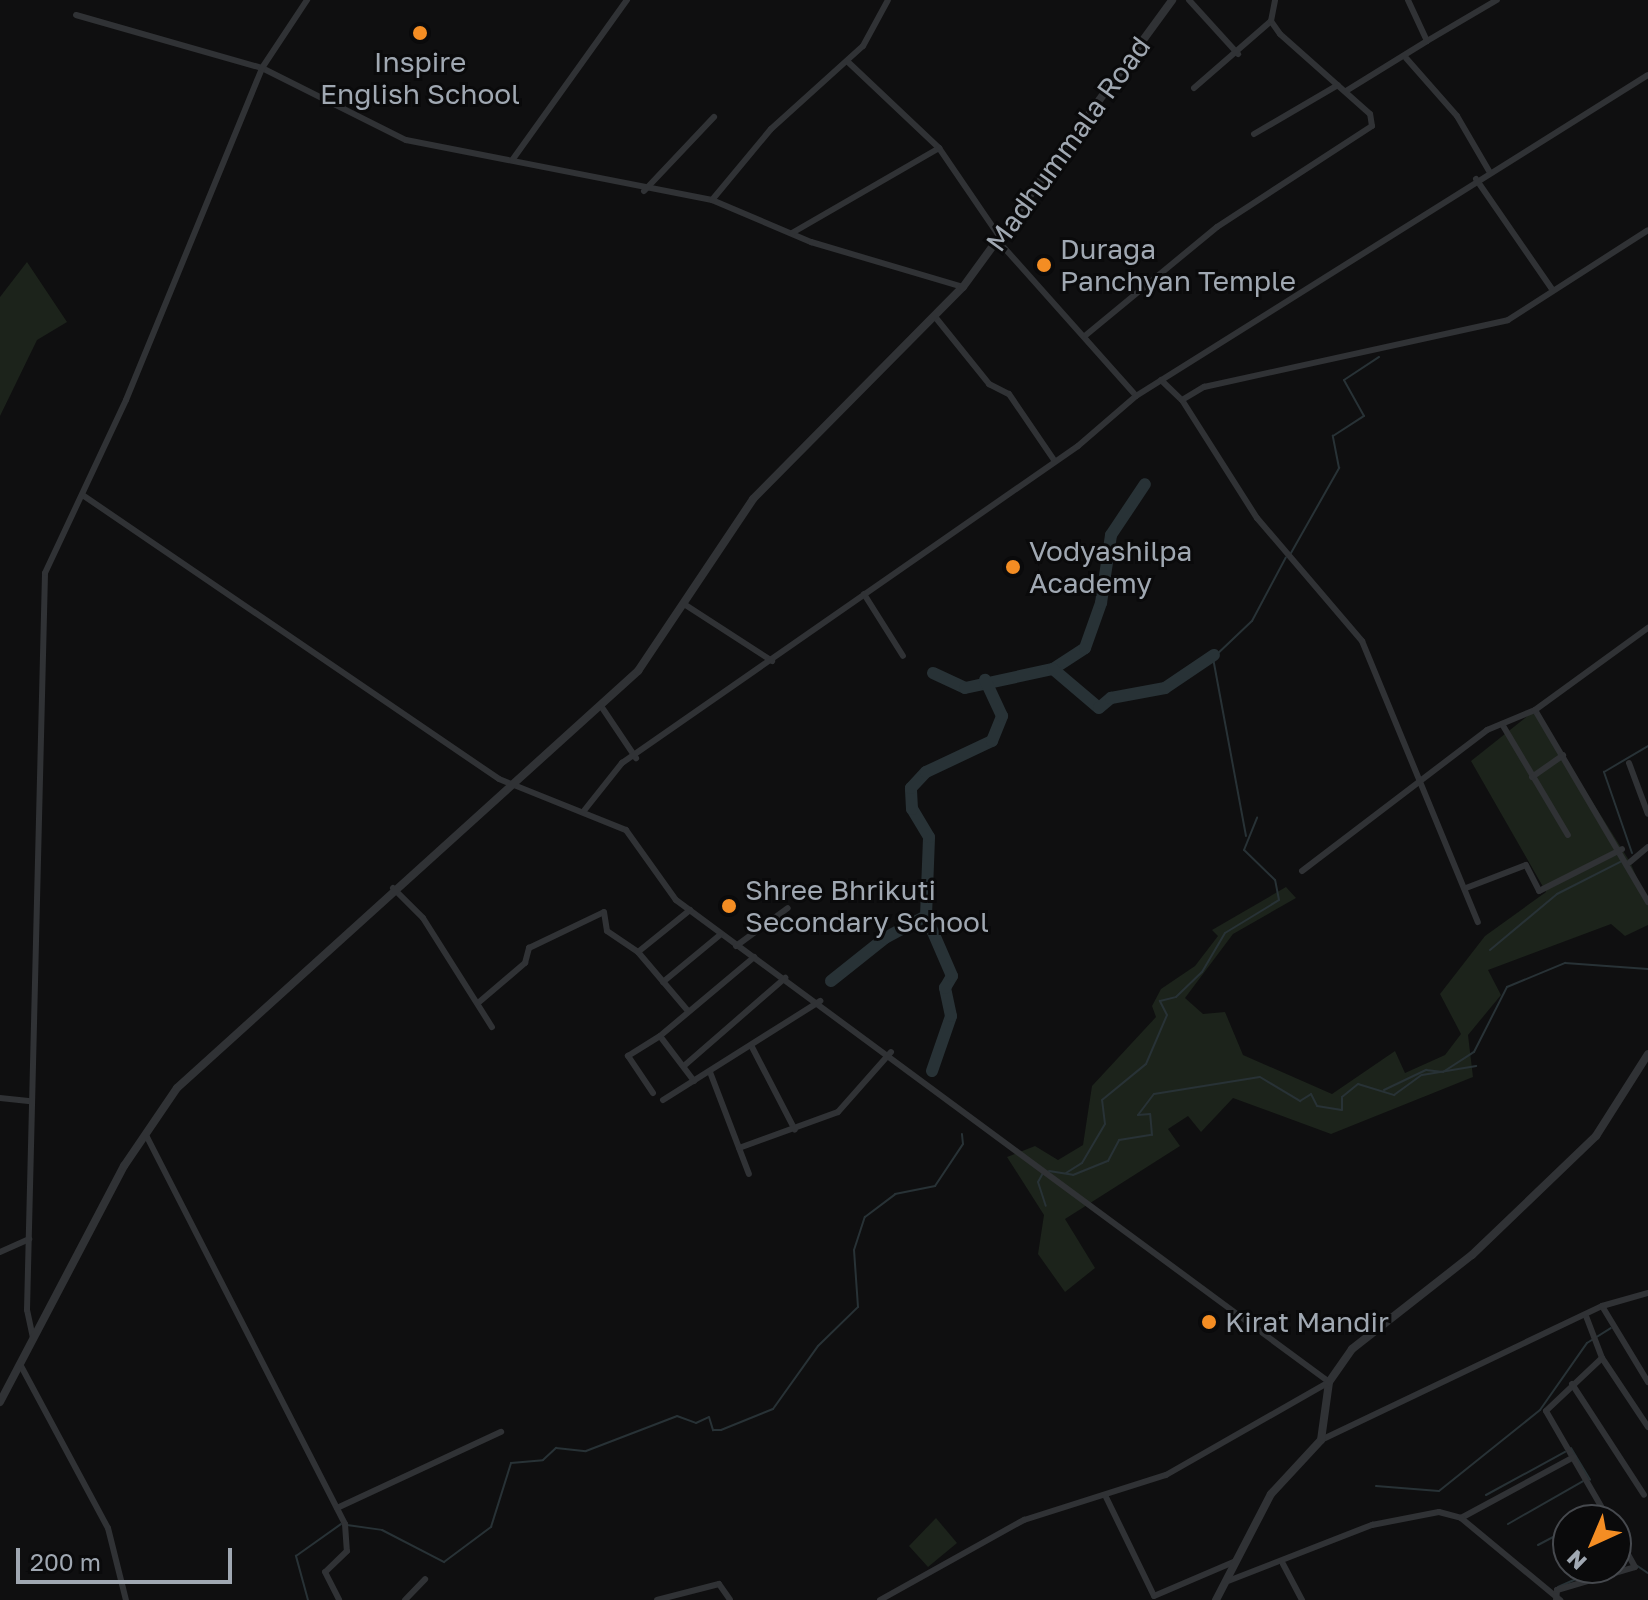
<!DOCTYPE html>
<html>
<head>
<meta charset="utf-8">
<style>
  body { margin:0 }
  #map { position:relative; width:1648px; height:1600px; overflow:hidden; background:#0f0f10; font-family:"Golos Text",sans-serif }
  div>[style] { position:absolute }
  [style*='--x'] { left:calc(var(--x)*1px); top:calc(var(--y)*1px); width:calc(var(--w)*1px); rotate:calc(var(--a)*1deg) }
  .green>* { inset:0; background:#1c231b }
  .stream>* { height:2px; margin:-1px; padding:0 1px; transform-origin:1px; border-radius:1px; background:#283236 }
  .river>* { height:12px; margin:-6px; padding:0 6px; transform-origin:6px; border-radius:6px; background:#283236 }
  .minor>* { height:6px; margin:-3px; padding:0 3px; transform-origin:3px; border-radius:3px; background:#303235 }
  .tertiary>* { height:8px; margin:-4px; padding:0 4px; transform-origin:4px; border-radius:4px; background:#303235 }
  .dots>* { width:22px; height:22px; translate:-50% -50%; box-sizing:border-box; border:4px solid #0a0a0b; border-radius:50% }
  span { translate:-50% -50%; white-space:nowrap; text-align:center; line-height:1.15; -webkit-text-stroke:6px #0a0a0b; paint-order:stroke }
  .poi-label { font-size:28px; color:#a0a8b2 }
  .left { translate:0 -50%; text-align:left }
  .street-label { font-size:28px; color:#a0a8b2 }
  .north { position:absolute; left:1552px; top:1504px; width:80px; height:80px; box-sizing:border-box; background:#0a0a0b; border:2px solid #46494e; border-radius:50%; rotate:224deg; font-size:22px; font-weight:700; line-height:32px; text-align:center; color:#a0a8b2 }
  .north::after { content:''; display:block; margin:auto; width:28px; height:36px; background:#f48d23; clip-path:polygon(50% 0,100% 100%,50% 72%,0 100%) }
  .scale { position:absolute; left:16px; top:1548px; width:216px; height:36px; box-sizing:border-box; border:4px solid #a0a8b2; border-top:0; padding-left:10px; font-size:24px; line-height:28px; white-space:nowrap; color:#a0a8b2; -webkit-text-stroke:6px #0a0a0b; paint-order:stroke }
</style>
</head>
<body>
<div id="map">
  <div class="green">
    <i style="clip-path:polygon(27px 262px,67px 322px,37px 340px,0 416px,0 297px)"></i>
    <i style="clip-path:polygon(1535px 710px,1630px 862px,1648px 903px,1648px 925px,1625px 936px,1611px 924px,1488px 970px,1501px 995px,1468px 1035px,1473px 1077px,1331px 1134px,1233px 1098px,1201px 1132px,1188px 1116px,1168px 1129px,1180px 1146px,1065px 1219px,1095px 1268px,1065px 1292px,1038px 1254px,1044px 1215px,1007px 1157px,1035px 1146px,1058px 1160px,1083px 1145px,1092px 1086px,1156px 1017px,1152px 1006px,1161px 989px,1195px 966px,1218px 936px,1212px 930px,1286px 887px,1296px 898px,1233px 934px,1185px 998px,1203px 1014px,1225px 1012px,1243px 1055px,1332px 1094px,1395px 1051px,1405px 1073px,1445px 1055px,1461px 1034px,1440px 994px,1485px 936px,1546px 892px,1471px 761px)"></i>
    <i style="clip-path:polygon(936px 1518px,957px 1543px,928px 1567px,909px 1546px)"></i>
  </div>
  <div class="stream">
    <i style="--x:1291;--y:553;--w:98;--a:-60.5"></i>
    <i style="--x:1339;--y:468;--w:33;--a:-101"></i>
    <i style="--x:1333;--y:436;--w:37;--a:-33"></i>
    <i style="--x:1364;--y:416;--w:41;--a:-119.1"></i>
    <i style="--x:1344;--y:380;--w:42;--a:-33.3"></i>
    <i style="--x:1246;--y:836;--w:181;--a:-100.5"></i>
    <i style="--x:1213;--y:658;--w:54;--a:-43.5"></i>
    <i style="--x:1252;--y:621;--w:72;--a:-62"></i>
    <i style="--x:1632;--y:853;--w:86;--a:-109.1"></i>
    <i style="--x:1604;--y:772;--w:51;--a:-30.6"></i>
    <i style="--x:1490;--y:950;--w:87;--a:-39.9"></i>
    <i style="--x:1557;--y:894;--w:71;--a:-26.9"></i>
    <i style="--x:1384;--y:1090;--w:47;--a:-25.5"></i>
    <i style="--x:1426;--y:1070;--w:17;--a:7"></i>
    <i style="--x:1443;--y:1072;--w:37;--a:-33"></i>
    <i style="--x:1474;--y:1052;--w:73;--a:-63.1"></i>
    <i style="--x:1507;--y:987;--w:63;--a:-22.5"></i>
    <i style="--x:1565;--y:963;--w:83;--a:4.1"></i>
    <i style="--x:1049;--y:1171;--w:24;--a:9"></i>
    <i style="--x:1073;--y:1175;--w:38;--a:-22"></i>
    <i style="--x:1108;--y:1161;--w:24;--a:-62"></i>
    <i style="--x:1119;--y:1140;--w:33;--a:-9"></i>
    <i style="--x:1152;--y:1135;--w:21;--a:-95"></i>
    <i style="--x:1150;--y:1114;--w:12;--a:175"></i>
    <i style="--x:1138;--y:1115;--w:26;--a:-53"></i>
    <i style="--x:1154;--y:1094;--w:107;--a:-9.1"></i>
    <i style="--x:1260;--y:1077;--w:47;--a:31"></i>
    <i style="--x:1300;--y:1101;--w:13;--a:-32"></i>
    <i style="--x:1311;--y:1094;--w:13;--a:63"></i>
    <i style="--x:1317;--y:1106;--w:25;--a:9"></i>
    <i style="--x:1342;--y:1110;--w:13;--a:-90"></i>
    <i style="--x:1342;--y:1097;--w:21;--a:-39"></i>
    <i style="--x:1358;--y:1084;--w:38;--a:17"></i>
    <i style="--x:1394;--y:1095;--w:34;--a:-36"></i>
    <i style="--x:1422;--y:1075;--w:55;--a:-9.5"></i>
    <i style="--x:1043;--y:1173;--w:10;--a:119"></i>
    <i style="--x:1038;--y:1182;--w:25;--a:72"></i>
    <i style="--x:1066;--y:1173;--w:19;--a:-32"></i>
    <i style="--x:1082;--y:1163;--w:45;--a:-59.5"></i>
    <i style="--x:1105;--y:1124;--w:24;--a:-97"></i>
    <i style="--x:1102;--y:1100;--w:57;--a:-39.3"></i>
    <i style="--x:1146;--y:1064;--w:53;--a:-66.8"></i>
    <i style="--x:1167;--y:1015;--w:16;--a:-117"></i>
    <i style="--x:1160;--y:1001;--w:16;--a:-14"></i>
    <i style="--x:1176;--y:997;--w:36;--a:-44"></i>
    <i style="--x:1202;--y:972;--w:45;--a:-59.5"></i>
    <i style="--x:1225;--y:933;--w:63;--a:-31.4"></i>
    <i style="--x:1279;--y:900;--w:20;--a:-101"></i>
    <i style="--x:1275;--y:880;--w:43;--a:-135.9"></i>
    <i style="--x:1244;--y:850;--w:35;--a:-68"></i>
    <i style="--x:1571;--y:1448;--w:37;--a:59"></i>
    <i style="--x:1376;--y:1486;--w:63;--a:4.5"></i>
    <i style="--x:1439;--y:1491;--w:129;--a:-38.7"></i>
    <i style="--x:1540;--y:1410;--w:82;--a:-55"></i>
    <i style="--x:1587;--y:1343;--w:28;--a:-32"></i>
    <i style="--x:1486;--y:1495;--w:90;--a:-28.6"></i>
    <i style="--x:1591;--y:1520;--w:15;--a:-20"></i>
    <i style="--x:1508;--y:1524;--w:86;--a:-29.8"></i>
    <i style="--x:347;--y:1525;--w:35;--a:8"></i>
    <i style="--x:382;--y:1530;--w:70;--a:27.3"></i>
    <i style="--x:444;--y:1562;--w:59;--a:-36.7"></i>
    <i style="--x:491;--y:1527;--w:67;--a:-72.6"></i>
    <i style="--x:511;--y:1463;--w:32;--a:-5"></i>
    <i style="--x:543;--y:1460;--w:18;--a:-43"></i>
    <i style="--x:556;--y:1448;--w:30;--a:6"></i>
    <i style="--x:586;--y:1451;--w:97;--a:-21"></i>
    <i style="--x:677;--y:1416;--w:20;--a:20"></i>
    <i style="--x:696;--y:1423;--w:14;--a:-25"></i>
    <i style="--x:709;--y:1417;--w:14;--a:73"></i>
    <i style="--x:713;--y:1430;--w:8;--a:0"></i>
    <i style="--x:721;--y:1430;--w:56;--a:-22"></i>
    <i style="--x:773;--y:1409;--w:77;--a:-54.5"></i>
    <i style="--x:818;--y:1346;--w:56;--a:-44.3"></i>
    <i style="--x:858;--y:1307;--w:57;--a:-94"></i>
    <i style="--x:854;--y:1250;--w:35;--a:-72"></i>
    <i style="--x:865;--y:1217;--w:38;--a:-37"></i>
    <i style="--x:895;--y:1194;--w:41;--a:-11.3"></i>
    <i style="--x:935;--y:1186;--w:50;--a:-56.3"></i>
    <i style="--x:963;--y:1144;--w:10;--a:-96"></i>
    <i style="--x:1538;--y:1545;--w:34;--a:-28"></i>
    <i style="--x:1616;--y:1563;--w:15;--a:-16"></i>
    <i style="--x:1636;--y:1565;--w:14;--a:34"></i>
    <i style="--x:1558;--y:1587;--w:47;--a:-23.8"></i>
    <i style="--x:308;--y:1600;--w:46;--a:-105.3"></i>
    <i style="--x:296;--y:1556;--w:55;--a:-35.4"></i>
  </div>
  <div class="river">
    <i style="--x:1053;--y:669;--w:38;--a:-33"></i>
    <i style="--x:1085;--y:648;--w:48;--a:-70.4"></i>
    <i style="--x:1101;--y:603;--w:69;--a:-81.6"></i>
    <i style="--x:1111;--y:535;--w:61;--a:-56.3"></i>
    <i style="--x:933;--y:673;--w:35;--a:25"></i>
    <i style="--x:965;--y:688;--w:90;--a:-12.2"></i>
    <i style="--x:1053;--y:669;--w:60;--a:40.3"></i>
    <i style="--x:1099;--y:708;--w:16;--a:-40"></i>
    <i style="--x:1111;--y:698;--w:55;--a:-10.5"></i>
    <i style="--x:1165;--y:688;--w:59;--a:-34"></i>
    <i style="--x:831;--y:981;--w:69;--a:-38.5"></i>
    <i style="--x:885;--y:938;--w:47;--a:-28.2"></i>
    <i style="--x:932;--y:1071;--w:58;--a:-70.9"></i>
    <i style="--x:951;--y:1016;--w:29;--a:-102"></i>
    <i style="--x:945;--y:988;--w:14;--a:-60"></i>
    <i style="--x:952;--y:976;--w:65;--a:-113.4"></i>
    <i style="--x:926;--y:916;--w:79;--a:-87.8"></i>
    <i style="--x:929;--y:837;--w:33;--a:-121"></i>
    <i style="--x:912;--y:809;--w:21;--a:-93"></i>
    <i style="--x:911;--y:788;--w:22;--a:-47"></i>
    <i style="--x:926;--y:772;--w:73;--a:-25.2"></i>
    <i style="--x:992;--y:741;--w:27;--a:-68"></i>
    <i style="--x:1002;--y:716;--w:40;--a:-115"></i>
  </div>
  <div class="minor">
    <i style="--x:1189;--y:0;--w:73;--a:47.8"></i>
    <i style="--x:76;--y:15;--w:193;--a:15.9"></i>
    <i style="--x:262;--y:68;--w:161;--a:26.6"></i>
    <i style="--x:406;--y:140;--w:312;--a:11.1"></i>
    <i style="--x:712;--y:200;--w:108;--a:23"></i>
    <i style="--x:811;--y:242;--w:159;--a:16.5"></i>
    <i style="--x:1427;--y:41;--w:81;--a:-30.4"></i>
    <i style="--x:1406;--y:58;--w:77;--a:48.7"></i>
    <i style="--x:1457;--y:116;--w:64;--a:59.8"></i>
    <i style="--x:847;--y:61;--w:127;--a:43.4"></i>
    <i style="--x:1194;--y:88;--w:102;--a:-41"></i>
    <i style="--x:1346;--y:91;--w:95;--a:-31.7"></i>
    <i style="--x:1427;--y:41;--w:45;--a:-114.9"></i>
    <i style="--x:1254;--y:134;--w:97;--a:-30.3"></i>
    <i style="--x:513;--y:159;--w:196;--a:-54.4"></i>
    <i style="--x:1476;--y:179;--w:134;--a:55.4"></i>
    <i style="--x:644;--y:191;--w:102;--a:-46.6"></i>
    <i style="--x:712;--y:200;--w:92;--a:-50.3"></i>
    <i style="--x:771;--y:129;--w:124;--a:-42.1"></i>
    <i style="--x:863;--y:46;--w:52;--a:-61.5"></i>
    <i style="--x:792;--y:233;--w:170;--a:-30"></i>
    <i style="--x:939;--y:148;--w:110;--a:55.7"></i>
    <i style="--x:999;--y:242;--w:206;--a:48.3"></i>
    <i style="--x:936;--y:318;--w:85;--a:51.2"></i>
    <i style="--x:989;--y:384;--w:22;--a:27"></i>
    <i style="--x:1009;--y:394;--w:80;--a:55.7"></i>
    <i style="--x:1086;--y:335;--w:170;--a:-39.5"></i>
    <i style="--x:1217;--y:227;--w:185;--a:-33.1"></i>
    <i style="--x:1372;--y:126;--w:12;--a:-99"></i>
    <i style="--x:1370;--y:114;--w:120;--a:-138.4"></i>
    <i style="--x:1280;--y:34;--w:16;--a:-125"></i>
    <i style="--x:1271;--y:21;--w:21;--a:-79"></i>
    <i style="--x:1161;--y:380;--w:29;--a:44"></i>
    <i style="--x:1182;--y:400;--w:140;--a:57.6"></i>
    <i style="--x:1257;--y:518;--w:162;--a:49.5"></i>
    <i style="--x:1362;--y:641;--w:304;--a:67.6"></i>
    <i style="--x:1182;--y:400;--w:26;--a:-31"></i>
    <i style="--x:1204;--y:387;--w:311;--a:-12.4"></i>
    <i style="--x:1508;--y:320;--w:166;--a:-32.7"></i>
    <i style="--x:84;--y:496;--w:502;--a:34.29"></i>
    <i style="--x:499;--y:779;--w:137;--a:21.9"></i>
    <i style="--x:626;--y:830;--w:86;--a:54.5"></i>
    <i style="--x:676;--y:900;--w:812;--a:36.43"></i>
    <i style="--x:864;--y:594;--w:73;--a:57.8"></i>
    <i style="--x:684;--y:604;--w:105;--a:32.9"></i>
    <i style="--x:601;--y:706;--w:63;--a:56.1"></i>
    <i style="--x:1535;--y:710;--w:223;--a:59.5"></i>
    <i style="--x:1502;--y:724;--w:129;--a:59.3"></i>
    <i style="--x:1629;--y:763;--w:54;--a:69.6"></i>
    <i style="--x:1532;--y:777;--w:38;--a:-35"></i>
    <i style="--x:583;--y:812;--w:63;--a:-51.5"></i>
    <i style="--x:622;--y:763;--w:555;--a:-34.81"></i>
    <i style="--x:1078;--y:446;--w:77;--a:-40.8"></i>
    <i style="--x:1136;--y:396;--w:604;--a:-32.09"></i>
    <i style="--x:1630;--y:862;--w:23;--a:-40"></i>
    <i style="--x:1302;--y:871;--w:233;--a:-37.3"></i>
    <i style="--x:1487;--y:730;--w:52;--a:-22.6"></i>
    <i style="--x:1535;--y:710;--w:140;--a:-36"></i>
    <i style="--x:393;--y:888;--w:42;--a:45"></i>
    <i style="--x:423;--y:918;--w:129;--a:57.7"></i>
    <i style="--x:1466;--y:888;--w:64;--a:-21"></i>
    <i style="--x:1526;--y:865;--w:29;--a:63"></i>
    <i style="--x:1539;--y:891;--w:93;--a:-26.8"></i>
    <i style="--x:736;--y:946;--w:64;--a:-36.2"></i>
    <i style="--x:663;--y:982;--w:75;--a:-39.6"></i>
    <i style="--x:478;--y:1003;--w:62;--a:-40.4"></i>
    <i style="--x:525;--y:963;--w:16;--a:-75"></i>
    <i style="--x:529;--y:948;--w:83;--a:-25.6"></i>
    <i style="--x:604;--y:912;--w:19;--a:81"></i>
    <i style="--x:607;--y:931;--w:37;--a:34"></i>
    <i style="--x:688;--y:1011;--w:77;--a:-130.3"></i>
    <i style="--x:638;--y:952;--w:67;--a:-38.9"></i>
    <i style="--x:752;--y:1047;--w:93;--a:62.6"></i>
    <i style="--x:685;--y:1065;--w:133;--a:-41"></i>
    <i style="--x:710;--y:1072;--w:109;--a:69.1"></i>
    <i style="--x:694;--y:1081;--w:56;--a:-127.1"></i>
    <i style="--x:660;--y:1036;--w:123;--a:-40"></i>
    <i style="--x:653;--y:1093;--w:45;--a:-124"></i>
    <i style="--x:628;--y:1056;--w:38;--a:-32"></i>
    <i style="--x:0;--y:1098;--w:31;--a:6"></i>
    <i style="--x:663;--y:1100;--w:186;--a:-32.2"></i>
    <i style="--x:146;--y:1135;--w:437;--a:62.9"></i>
    <i style="--x:345;--y:1524;--w:27;--a:86"></i>
    <i style="--x:347;--y:1551;--w:30;--a:136"></i>
    <i style="--x:325;--y:1572;--w:31;--a:63"></i>
    <i style="--x:739;--y:1148;--w:105;--a:-20"></i>
    <i style="--x:838;--y:1112;--w:80;--a:-48.5"></i>
    <i style="--x:0;--y:1252;--w:32;--a:-24"></i>
    <i style="--x:1602;--y:1306;--w:89;--a:58.8"></i>
    <i style="--x:1586;--y:1316;--w:45;--a:69.1"></i>
    <i style="--x:1602;--y:1358;--w:83;--a:56.3"></i>
    <i style="--x:33;--y:1338;--w:29;--a:-102"></i>
    <i style="--x:27;--y:1310;--w:737;--a:-88.6"></i>
    <i style="--x:45;--y:573;--w:191;--a:-64.9"></i>
    <i style="--x:126;--y:400;--w:359;--a:-67.7"></i>
    <i style="--x:262;--y:68;--w:82;--a:-56.5"></i>
    <i style="--x:1602;--y:1358;--w:77;--a:136.6"></i>
    <i style="--x:1546;--y:1411;--w:126;--a:60"></i>
    <i style="--x:21;--y:1366;--w:184;--a:61.8"></i>
    <i style="--x:108;--y:1528;--w:74;--a:76"></i>
    <i style="--x:1572;--y:1384;--w:132;--a:57"></i>
    <i style="--x:1321;--y:1440;--w:311;--a:-25.5"></i>
    <i style="--x:1602;--y:1306;--w:48;--a:-15.8"></i>
    <i style="--x:1105;--y:1495;--w:112;--a:64.1"></i>
    <i style="--x:1154;--y:1596;--w:89;--a:-23.1"></i>
    <i style="--x:337;--y:1508;--w:181;--a:-24.9"></i>
    <i style="--x:1461;--y:1518;--w:128;--a:-28.4"></i>
    <i style="--x:1283;--y:1564;--w:41;--a:62.2"></i>
    <i style="--x:1228;--y:1581;--w:155;--a:-21.3"></i>
    <i style="--x:1372;--y:1525;--w:68;--a:-11"></i>
    <i style="--x:1439;--y:1512;--w:23;--a:15"></i>
    <i style="--x:1461;--y:1518;--w:129;--a:39.6"></i>
    <i style="--x:405;--y:1600;--w:29;--a:-46"></i>
    <i style="--x:657;--y:1600;--w:64;--a:-14.5"></i>
    <i style="--x:719;--y:1584;--w:19;--a:55"></i>
    <i style="--x:880;--y:1600;--w:165;--a:-29.1"></i>
    <i style="--x:1024;--y:1520;--w:149;--a:-17.6"></i>
    <i style="--x:1166;--y:1475;--w:188;--a:-29.7"></i>
    <i style="--x:1556;--y:1600;--w:10;--a:-84"></i>
    <i style="--x:1557;--y:1590;--w:81;--a:-16.4"></i>
    <i style="--x:1635;--y:1567;--w:39;--a:-119"></i>
  </div>
  <div class="tertiary">
    <i style="--x:0;--y:1402;--w:267;--a:-62.3"></i>
    <i style="--x:124;--y:1166;--w:94;--a:-55.8"></i>
    <i style="--x:177;--y:1088;--w:622;--a:-42.13"></i>
    <i style="--x:638;--y:671;--w:207;--a:-56.2"></i>
    <i style="--x:753;--y:499;--w:298;--a:-45.3"></i>
    <i style="--x:963;--y:287;--w:355;--a:-53.9"></i>
    <i style="--x:1216;--y:1600;--w:119;--a:-62.6"></i>
    <i style="--x:1271;--y:1494;--w:74;--a:-47.2"></i>
    <i style="--x:1321;--y:1440;--w:59;--a:-82.1"></i>
    <i style="--x:1329;--y:1382;--w:40;--a:-55.1"></i>
    <i style="--x:1352;--y:1349;--w:152;--a:-38.1"></i>
    <i style="--x:1472;--y:1255;--w:172;--a:-43.8"></i>
    <i style="--x:1596;--y:1136;--w:97;--a:-57.6"></i>
  </div>
  <div class="dots">
    <i style="left:420px;top:33px;background:#f48d23"></i>
    <i style="left:1044px;top:265px;background:#f48d23"></i>
    <i style="left:1013px;top:567px;background:#f48d23"></i>
    <i style="left:729px;top:906px;background:#f48d23"></i>
    <i style="left:1209px;top:1322px;background:#f48d23"></i>
  </div>
  <div class="poi-label">
    <span style="left:420px;top:78px">Inspire<br>English School</span>
    <span class="left" style="left:1060px;top:265px">Duraga<br>Panchyan Temple</span>
    <span class="left" style="left:1029px;top:567px">Vodyashilpa<br>Academy</span>
    <span class="left" style="left:745px;top:906px">Shree Bhrikuti<br>Secondary School</span>
    <span class="left" style="left:1225px;top:1322px">Kirat Mandir</span>
  </div>
  <div class="street-label">
    <span style="left:1068px;top:144px;rotate:-54deg">Madhummala Road</span>
  </div>
  <div class="north">N</div>
  <div class="scale">200 m</div>
</div>
</body>
</html>
